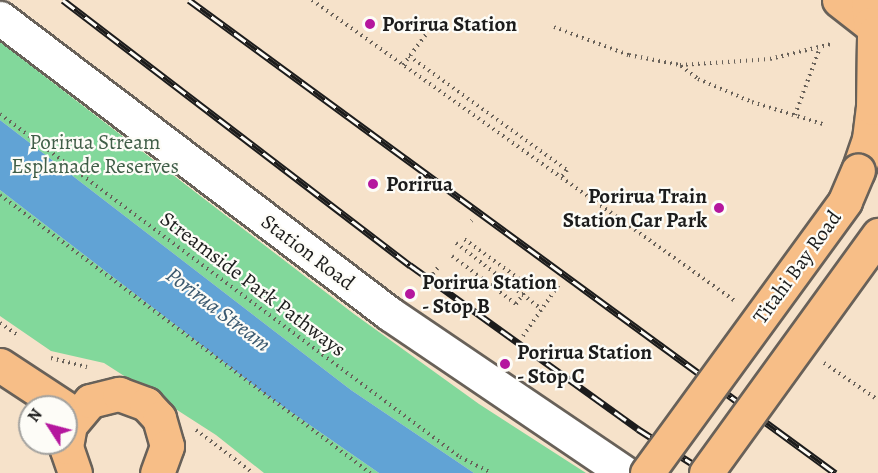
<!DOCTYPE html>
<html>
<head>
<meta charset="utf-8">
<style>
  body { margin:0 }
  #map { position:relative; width:878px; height:473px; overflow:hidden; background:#f6e2ca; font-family:Alegreya,serif }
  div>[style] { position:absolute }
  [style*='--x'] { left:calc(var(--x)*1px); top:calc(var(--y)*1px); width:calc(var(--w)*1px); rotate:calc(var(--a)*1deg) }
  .green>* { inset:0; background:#82d89b }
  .water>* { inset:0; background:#61a3d5 }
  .path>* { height:4px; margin-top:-2px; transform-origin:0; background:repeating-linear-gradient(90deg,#686159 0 1.5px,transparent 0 6px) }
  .roads { filter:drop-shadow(2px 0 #686159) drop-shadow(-2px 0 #686159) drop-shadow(0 2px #686159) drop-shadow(0 -2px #686159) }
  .minor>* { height:33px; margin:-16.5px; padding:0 16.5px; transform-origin:16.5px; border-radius:16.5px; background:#fff }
  .major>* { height:33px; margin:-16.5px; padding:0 16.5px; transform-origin:16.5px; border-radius:16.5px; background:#f7be87 }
  .rail>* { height:7px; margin-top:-3.5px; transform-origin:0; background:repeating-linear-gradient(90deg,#fdfcf7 0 14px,#1c1c1c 0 28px); box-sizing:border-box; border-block:2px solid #1c1c1c }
  .bridges { filter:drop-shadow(2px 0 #686159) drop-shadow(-2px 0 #686159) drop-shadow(0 2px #686159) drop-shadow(0 -2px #686159) }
  .major-bridge>* { height:33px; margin:-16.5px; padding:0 16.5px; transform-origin:16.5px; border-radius:16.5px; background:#f7be87 }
  .dots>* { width:16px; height:16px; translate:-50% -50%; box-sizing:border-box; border:3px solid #fdfcf7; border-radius:50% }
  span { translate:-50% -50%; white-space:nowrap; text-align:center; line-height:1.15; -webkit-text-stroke:4.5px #fdfcf7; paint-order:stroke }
  .poi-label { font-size:21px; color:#1c1c1c; font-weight:700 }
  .left { translate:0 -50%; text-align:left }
  .right { translate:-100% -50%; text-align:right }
  .park-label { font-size:21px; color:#405e48 }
  .street-label { font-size:21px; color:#1c1c1c }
  .water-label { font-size:22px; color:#3b596f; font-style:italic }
  .north { position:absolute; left:18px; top:395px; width:60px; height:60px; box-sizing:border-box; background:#fdfcf7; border:2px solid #a3a29f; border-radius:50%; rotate:306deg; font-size:16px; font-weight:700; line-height:24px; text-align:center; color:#1c1c1c }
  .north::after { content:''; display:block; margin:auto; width:21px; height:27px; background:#b5179e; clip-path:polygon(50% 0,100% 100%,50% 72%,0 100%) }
</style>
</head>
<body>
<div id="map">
  <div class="green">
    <i style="clip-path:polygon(0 42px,354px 314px,479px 404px,586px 473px,474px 473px,351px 390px,0 120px)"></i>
    <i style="clip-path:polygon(0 190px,265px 394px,379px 473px,264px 473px,216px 435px,104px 363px,51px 351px,0 316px)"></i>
  </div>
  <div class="water">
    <i style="clip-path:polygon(0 120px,351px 390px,474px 473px,379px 473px,265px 394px,0 190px)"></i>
  </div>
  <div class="path">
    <i style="--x:312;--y:0;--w:519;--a:35.44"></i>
    <i style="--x:554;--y:27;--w:80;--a:20.5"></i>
    <i style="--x:629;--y:55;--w:52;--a:11.1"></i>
    <i style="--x:680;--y:65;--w:90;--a:-3.8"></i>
    <i style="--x:770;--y:59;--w:63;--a:-13.8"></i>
    <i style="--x:409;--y:56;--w:195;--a:35.8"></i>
    <i style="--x:567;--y:170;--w:11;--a:128"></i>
    <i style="--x:403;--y:65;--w:40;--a:-53"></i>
    <i style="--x:681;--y:66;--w:21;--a:37"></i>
    <i style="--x:698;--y:79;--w:59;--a:23.1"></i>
    <i style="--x:752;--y:102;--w:77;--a:17.3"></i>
    <i style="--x:0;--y:114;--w:574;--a:36.71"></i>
    <i style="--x:460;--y:457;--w:35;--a:27"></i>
    <i style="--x:795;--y:115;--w:69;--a:-69.7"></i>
    <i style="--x:0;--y:195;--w:463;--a:36.9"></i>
    <i style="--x:471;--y:221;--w:1;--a:-45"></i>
    <i style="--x:456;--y:243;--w:108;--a:37.8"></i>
    <i style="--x:452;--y:256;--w:80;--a:36.9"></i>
    <i style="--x:516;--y:304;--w:22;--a:-54"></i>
    <i style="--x:529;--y:286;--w:80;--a:-144.1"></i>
    <i style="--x:433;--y:274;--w:10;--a:-53"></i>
    <i style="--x:0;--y:323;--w:22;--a:34"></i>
    <i style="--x:523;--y:336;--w:65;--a:-55.1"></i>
    <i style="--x:51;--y:358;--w:37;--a:14"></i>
    <i style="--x:824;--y:363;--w:65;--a:34.4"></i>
    <i style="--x:196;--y:430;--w:71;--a:37"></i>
  </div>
  <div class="roads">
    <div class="minor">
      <i style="--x:0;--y:18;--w:490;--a:37.2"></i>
      <i style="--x:390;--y:314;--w:284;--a:34.1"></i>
    </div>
    <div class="major">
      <i style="--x:839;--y:0;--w:39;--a:38"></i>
      <i style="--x:868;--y:0;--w:24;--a:85"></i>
      <i style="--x:870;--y:24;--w:16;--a:60"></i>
      <i style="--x:858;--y:171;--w:34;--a:-71"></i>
      <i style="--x:869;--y:139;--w:31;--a:-83"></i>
      <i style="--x:873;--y:108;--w:75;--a:-89.2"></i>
      <i style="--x:0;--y:365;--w:77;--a:33.3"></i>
      <i style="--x:75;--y:473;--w:28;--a:-109"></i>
      <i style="--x:66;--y:447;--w:22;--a:-80"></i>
      <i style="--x:70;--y:425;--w:31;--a:-50"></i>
      <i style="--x:90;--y:401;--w:30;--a:-14"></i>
      <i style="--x:119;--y:394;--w:29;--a:20"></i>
      <i style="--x:146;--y:404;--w:19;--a:47"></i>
      <i style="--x:159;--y:418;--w:29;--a:74"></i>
      <i style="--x:167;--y:446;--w:29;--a:110"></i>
    </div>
  </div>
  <div class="rail">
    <i style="--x:63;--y:0;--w:437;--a:37.4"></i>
    <i style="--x:410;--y:265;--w:281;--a:35.7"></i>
    <i style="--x:638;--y:429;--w:82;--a:32.5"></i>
    <i style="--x:189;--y:0;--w:801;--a:36.21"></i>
  </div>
  <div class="bridges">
    <div class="major-bridge">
      <i style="--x:647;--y:473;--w:336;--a:-53.9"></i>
      <i style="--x:845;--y:201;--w:33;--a:-67"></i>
      <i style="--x:706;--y:473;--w:294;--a:-54.1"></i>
    </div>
  </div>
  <div class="dots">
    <i style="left:370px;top:24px;background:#b5179e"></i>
    <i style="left:373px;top:184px;background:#b5179e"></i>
    <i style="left:719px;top:208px;background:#b5179e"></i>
    <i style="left:410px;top:294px;background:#b5179e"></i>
    <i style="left:505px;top:364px;background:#b5179e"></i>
  </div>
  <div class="poi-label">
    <span class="left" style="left:382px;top:24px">Porirua Station</span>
    <span class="left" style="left:386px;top:184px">Porirua</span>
    <span class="right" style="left:707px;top:208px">Porirua Train<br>Station Car Park</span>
    <span class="left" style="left:422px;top:294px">Porirua Station<br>- Stop B</span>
    <span class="left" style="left:517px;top:364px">Porirua Station<br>- Stop C</span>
  </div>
  <div class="park-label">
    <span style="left:95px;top:154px">Porirua Stream<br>Esplanade Reserves</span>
  </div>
  <div class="street-label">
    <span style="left:308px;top:252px;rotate:37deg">Station Road</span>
    <span style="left:797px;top:267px;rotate:-54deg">Titahi Bay Road</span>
    <span style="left:253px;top:284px;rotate:37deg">Streamside Park Pathways</span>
  </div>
  <div class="water-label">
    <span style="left:218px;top:310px;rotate:37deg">Porirua Stream</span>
  </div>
  <div class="north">N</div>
</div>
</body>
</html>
